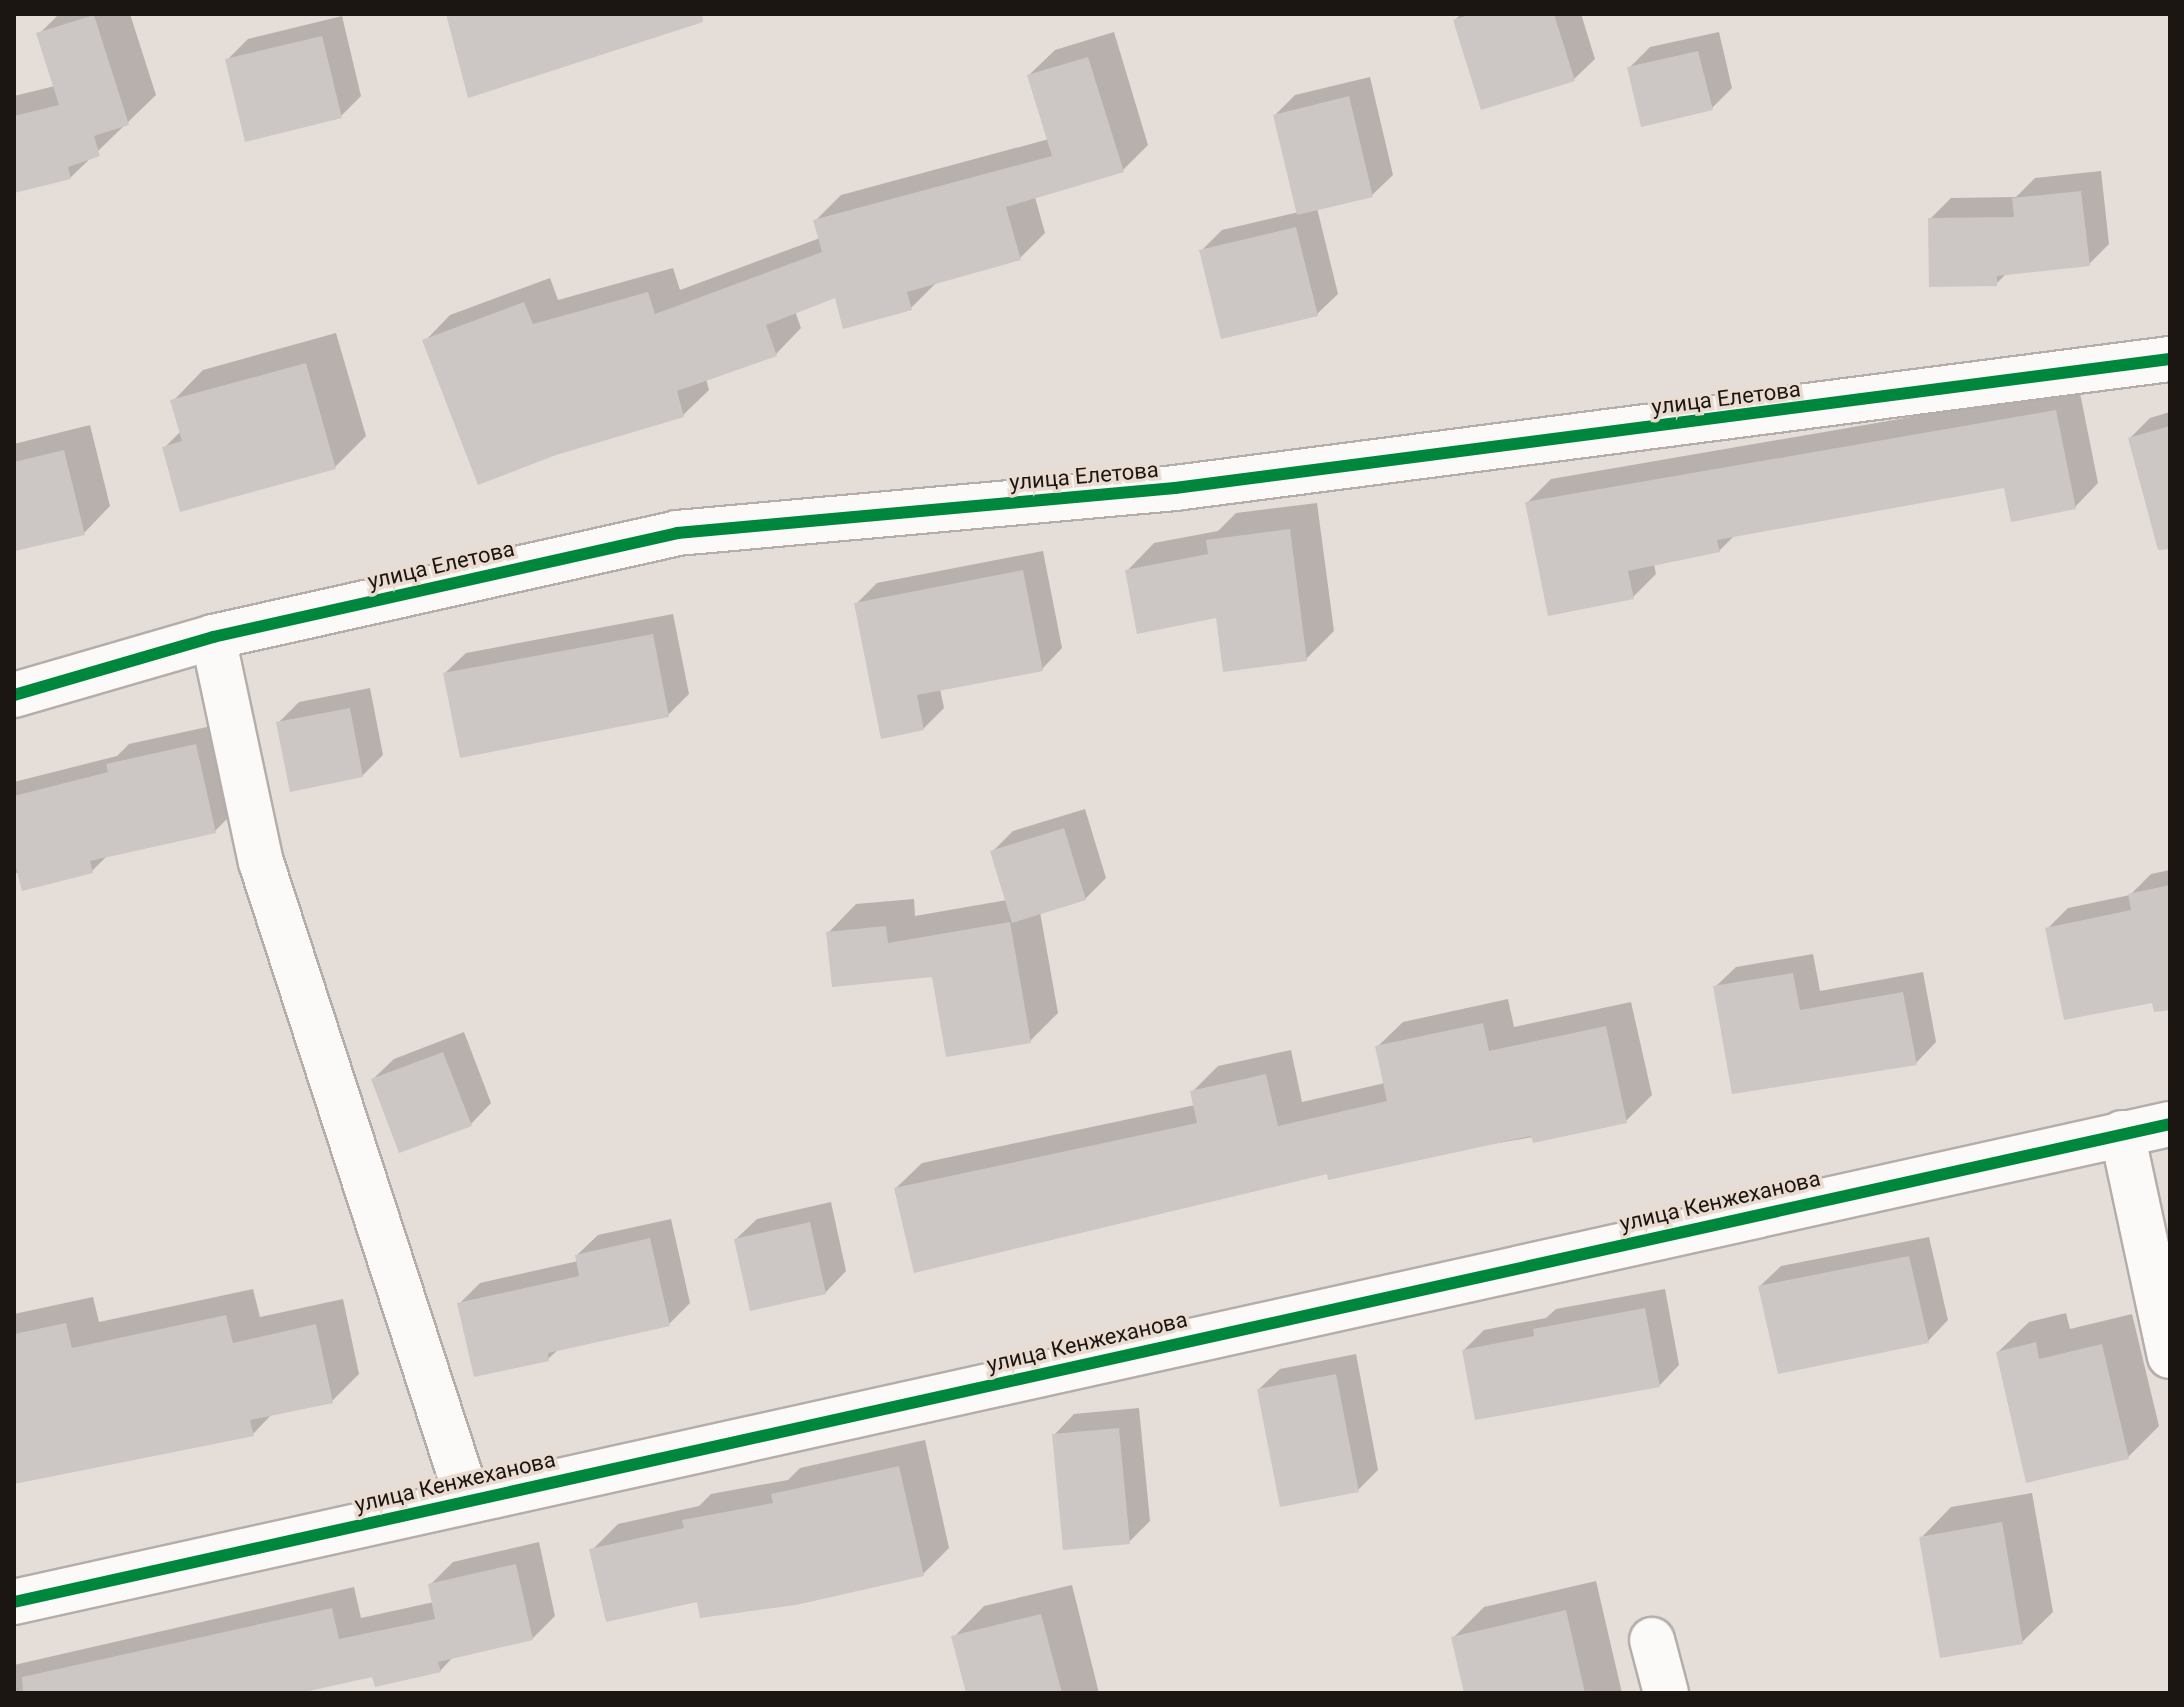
<!DOCTYPE html>
<html>
<head>
<meta charset="utf-8">
<style>
  body { margin:0 }
  #map { position:relative; width:2184px; height:1707px; overflow:hidden; background:#e5ddd7; font-family:Roboto,sans-serif }
  div>[style] { position:absolute }
  [style*='--x'] { left:calc(var(--x)*1px); top:calc(var(--y)*1px); width:calc(var(--w)*1px); rotate:calc(var(--a)*1deg) }
  .shadow>* { inset:0; background:#0003 }
  .building>* { inset:0; background:#ccc6c5 }
  .roads { filter:drop-shadow(2px 0 #b4ada9) drop-shadow(-2px 0 #b4ada9) drop-shadow(0 2px #b4ada9) drop-shadow(0 -2px #b4ada9) }
  .minor>* { height:44px; margin:-22px; padding:0 22px; transform-origin:22px; border-radius:22px; background:#fbfaf9 }
  .cycleway>* { height:12px; margin:-6px; padding:0 6px; transform-origin:6px; border-radius:6px; background:#00873e }
  span { translate:-50% -50%; white-space:nowrap; text-align:center; line-height:1.15; -webkit-text-stroke:7px #ebdcd1; paint-order:stroke }
  .street-label { font-size:22px; color:#1b1612 }
  .frame { position:absolute; inset:0; border:16px solid #1b1612; pointer-events:none }
</style>
</head>
<body>
<div id="map">
  <div class="shadow">
    <i style="clip-path:polygon(59px 14px,130px 14px,156px 95px,70px 178px,14px 191px,14px 96px,55px 86px,39px 34px)"></i>
    <i style="clip-path:polygon(1461px 14px,1581px 14px,1595px 59px,1574px 79px,1455px 20px)"></i>
    <i style="clip-path:polygon(342px 16px,361px 96px,341px 116px,227px 60px,248px 39px)"></i>
    <i style="clip-path:polygon(1114px 32px,1148px 145px,1122px 171px,1035px 197px,1045px 233px,1020px 258px,938px 281px,911px 308px,836px 296px,795px 311px,801px 328px,776px 354px,706px 379px,709px 390px,683px 415px,425px 341px,450px 315px,550px 278px,558px 300px,673px 268px,680px 290px,820px 238px,815px 221px,841px 195px,1049px 139px,1029px 75px,1055px 50px)"></i>
    <i style="clip-path:polygon(1719px 32px,1732px 88px,1712px 108px,1629px 68px,1650px 47px)"></i>
    <i style="clip-path:polygon(1370px 77px,1393px 175px,1372px 195px,1317px 208px,1338px 294px,1317px 314px,1201px 251px,1222px 230px,1299px 212px,1275px 115px,1295px 95px)"></i>
    <i style="clip-path:polygon(2101px 171px,2109px 244px,2089px 264px,2007px 273px,1996px 284px,1930px 219px,1951px 198px,2016px 197px,2035px 178px)"></i>
    <i style="clip-path:polygon(336px 333px,366px 436px,335px 467px,164px 448px,181px 431px,173px 401px,203px 370px)"></i>
    <i style="clip-path:polygon(2079px 388px,2098px 483px,2075px 507px,2006px 486px,1735px 535px,1719px 551px,1654px 564px,1656px 574px,1633px 597px,1527px 503px,1551px 479px)"></i>
    <i style="clip-path:polygon(2170px 412px,2170px 501px,2130px 438px,2150px 418px)"></i>
    <i style="clip-path:polygon(90px 425px,110px 506px,84px 533px,14px 551px,14px 444px)"></i>
    <i style="clip-path:polygon(1317px 503px,1334px 631px,1306px 659px,1127px 571px,1154px 543px,1218px 531px,1236px 513px)"></i>
    <i style="clip-path:polygon(1043px 551px,1062px 648px,1042px 669px,940px 689px,944px 708px,923px 729px,856px 604px,877px 583px)"></i>
    <i style="clip-path:polygon(673px 614px,689px 694px,668px 715px,445px 673px,466px 653px)"></i>
    <i style="clip-path:polygon(370px 688px,383px 755px,362px 776px,278px 723px,299px 702px)"></i>
    <i style="clip-path:polygon(216px 725px,235px 811px,215px 831px,108px 855px,92px 871px,14px 873px,14px 782px,117px 756px,129px 744px)"></i>
    <i style="clip-path:polygon(1085px 809px,1106px 878px,1085px 899px,1040px 912px,1058px 1013px,1030px 1041px,934px 975px,828px 933px,856px 904px,914px 899px,915px 916px,1007px 900px,992px 852px,1013px 831px)"></i>
    <i style="clip-path:polygon(2170px 870px,2170px 996px,2048px 928px,2068px 908px,2130px 895px,2151px 874px)"></i>
    <i style="clip-path:polygon(1813px 954px,1820px 991px,1923px 972px,1936px 1042px,1916px 1063px,1715px 987px,1736px 967px)"></i>
    <i style="clip-path:polygon(1508px 999px,1514px 1027px,1631px 1002px,1652px 1095px,1626px 1121px,1329px 1172px,915px 1271px,896px 1188px,922px 1163px,1195px 1105px,1192px 1092px,1218px 1066px,1291px 1050px,1302px 1102px,1385px 1083px,1377px 1047px,1403px 1022px)"></i>
    <i style="clip-path:polygon(464px 1032px,491px 1103px,471px 1124px,373px 1079px,394px 1059px)"></i>
    <i style="clip-path:polygon(831px 1202px,846px 1271px,826px 1292px,736px 1239px,757px 1219px)"></i>
    <i style="clip-path:polygon(671px 1219px,690px 1303px,669px 1324px,559px 1349px,548px 1359px,459px 1304px,480px 1283px,578px 1261px,577px 1255px,598px 1235px)"></i>
    <i style="clip-path:polygon(1929px 1237px,1948px 1320px,1928px 1341px,1760px 1286px,1781px 1266px)"></i>
    <i style="clip-path:polygon(253px 1289px,260px 1317px,343px 1299px,359px 1374px,332px 1401px,273px 1413px,253px 1434px,14px 1481px,14px 1314px,93px 1297px,99px 1322px)"></i>
    <i style="clip-path:polygon(1665px 1289px,1679px 1365px,1659px 1386px,1464px 1350px,1484px 1330px,1546px 1318px,1556px 1309px)"></i>
    <i style="clip-path:polygon(2066px 1313px,2070px 1329px,2132px 1314px,2159px 1426px,2128px 1457px,1998px 1352px,2029px 1322px)"></i>
    <i style="clip-path:polygon(1356px 1354px,1378px 1470px,1358px 1490px,1259px 1389px,1280px 1369px)"></i>
    <i style="clip-path:polygon(1139px 1408px,1150px 1521px,1129px 1542px,1054px 1435px,1074px 1414px)"></i>
    <i style="clip-path:polygon(925px 1440px,949px 1548px,923px 1574px,699px 1600px,592px 1550px,618px 1524px,699px 1506px,711px 1494px,788px 1480px,800px 1468px)"></i>
    <i style="clip-path:polygon(2032px 1493px,2053px 1612px,2022px 1642px,1921px 1538px,1951px 1507px)"></i>
    <i style="clip-path:polygon(539px 1542px,555px 1616px,532px 1639px,454px 1656px,440px 1671px,374px 1675px,290px 1693px,14px 1693px,14px 1665px,354px 1587px,361px 1618px,434px 1602px,430px 1585px,453px 1562px)"></i>
    <i style="clip-path:polygon(1596px 1581px,1622px 1693px,1467px 1693px,1454px 1637px,1484px 1607px)"></i>
    <i style="clip-path:polygon(1072px 1585px,1099px 1693px,968px 1693px,954px 1637px,984px 1606px)"></i>
  </div>
  <div class="building">
    <i style="clip-path:polygon(446px 14px,702px 14px,703px 22px,468px 98px)"></i>
    <i style="clip-path:polygon(1472px 14px,1554px 14px,1575px 81px,1481px 110px,1453px 20px)"></i>
    <i style="clip-path:polygon(94px 15px,129px 125px,94px 136px,100px 156px,68px 167px,71px 179px,14px 193px,14px 116px,59px 105px,36px 33px)"></i>
    <i style="clip-path:polygon(322px 36px,342px 118px,245px 142px,225px 59px)"></i>
    <i style="clip-path:polygon(1698px 51px,1713px 110px,1641px 127px,1627px 67px)"></i>
    <i style="clip-path:polygon(1088px 57px,1124px 172px,1006px 207px,1021px 260px,907px 292px,912px 310px,843px 329px,835px 298px,766px 325px,777px 356px,677px 391px,684px 417px,556px 455px,478px 485px,422px 340px,524px 302px,533px 324px,648px 292px,655px 314px,822px 252px,813px 220px,1052px 156px,1027px 75px)"></i>
    <i style="clip-path:polygon(1349px 96px,1373px 197px,1297px 215px,1273px 115px)"></i>
    <i style="clip-path:polygon(2081px 191px,2090px 266px,1997px 276px,1997px 286px,1929px 287px,1928px 218px,2014px 217px,2012px 198px)"></i>
    <i style="clip-path:polygon(1296px 227px,1318px 316px,1221px 339px,1199px 250px)"></i>
    <i style="clip-path:polygon(306px 363px,336px 469px,180px 512px,162px 447px,182px 441px,170px 400px)"></i>
    <i style="clip-path:polygon(2056px 410px,2076px 509px,2011px 522px,2004px 488px,1717px 540px,1720px 552px,1628px 571px,1634px 599px,1548px 616px,1525px 502px)"></i>
    <i style="clip-path:polygon(2170px 426px,2170px 549px,2158px 550px,2128px 438px)"></i>
    <i style="clip-path:polygon(64px 450px,85px 535px,14px 551px,14px 462px)"></i>
    <i style="clip-path:polygon(1290px 529px,1307px 661px,1223px 672px,1216px 618px,1137px 634px,1125px 570px,1208px 554px,1206px 540px)"></i>
    <i style="clip-path:polygon(1023px 570px,1043px 671px,917px 695px,924px 730px,881px 739px,854px 603px)"></i>
    <i style="clip-path:polygon(653px 634px,669px 717px,460px 758px,443px 673px)"></i>
    <i style="clip-path:polygon(350px 708px,363px 777px,290px 792px,276px 722px)"></i>
    <i style="clip-path:polygon(196px 744px,216px 833px,90px 861px,93px 873px,22px 891px,14px 860px,14px 796px,108px 772px,106px 764px)"></i>
    <i style="clip-path:polygon(1064px 828px,1086px 900px,1012px 923px,990px 851px)"></i>
    <i style="clip-path:polygon(2170px 885px,2170px 1010px,2154px 1012px,2152px 1003px,2064px 1020px,2045px 928px,2131px 910px,2128px 894px)"></i>
    <i style="clip-path:polygon(1010px 922px,1031px 1043px,946px 1057px,932px 977px,832px 987px,826px 932px,886px 926px,888px 943px)"></i>
    <i style="clip-path:polygon(1793px 973px,1800px 1010px,1903px 992px,1917px 1065px,1732px 1094px,1713px 986px)"></i>
    <i style="clip-path:polygon(1483px 1023px,1489px 1051px,1606px 1026px,1627px 1123px,1533px 1143px,1531px 1136px,1328px 1180px,1327px 1174px,914px 1273px,894px 1188px,1197px 1123px,1190px 1091px,1266px 1074px,1278px 1126px,1387px 1101px,1375px 1046px)"></i>
    <i style="clip-path:polygon(443px 1052px,472px 1126px,399px 1153px,371px 1079px)"></i>
    <i style="clip-path:polygon(810px 1222px,826px 1294px,750px 1311px,734px 1239px)"></i>
    <i style="clip-path:polygon(650px 1238px,670px 1326px,548px 1353px,549px 1361px,474px 1377px,457px 1303px,579px 1276px,575px 1255px)"></i>
    <i style="clip-path:polygon(1909px 1256px,1929px 1343px,1778px 1374px,1758px 1286px)"></i>
    <i style="clip-path:polygon(1645px 1308px,1660px 1387px,1475px 1420px,1462px 1350px,1534px 1336px,1533px 1329px)"></i>
    <i style="clip-path:polygon(226px 1315px,233px 1343px,316px 1324px,333px 1403px,250px 1420px,254px 1436px,14px 1484px,14px 1334px,66px 1323px,72px 1348px)"></i>
    <i style="clip-path:polygon(2036px 1342px,2039px 1359px,2102px 1344px,2129px 1459px,2026px 1483px,1996px 1352px)"></i>
    <i style="clip-path:polygon(1336px 1374px,1359px 1492px,1280px 1507px,1257px 1389px)"></i>
    <i style="clip-path:polygon(1119px 1428px,1130px 1544px,1063px 1550px,1052px 1434px)"></i>
    <i style="clip-path:polygon(899px 1466px,924px 1576px,796px 1605px,700px 1618px,697px 1602px,606px 1622px,589px 1549px,684px 1528px,682px 1520px,773px 1503px,771px 1494px)"></i>
    <i style="clip-path:polygon(2002px 1522px,2023px 1644px,1940px 1658px,1919px 1537px)"></i>
    <i style="clip-path:polygon(516px 1564px,533px 1640px,438px 1662px,441px 1672px,375px 1687px,372px 1677px,300px 1693px,23px 1693px,22px 1677px,332px 1608px,339px 1639px,435px 1619px,428px 1584px)"></i>
    <i style="clip-path:polygon(1566px 1610px,1585px 1693px,1464px 1693px,1451px 1637px)"></i>
    <i style="clip-path:polygon(1041px 1614px,1062px 1693px,966px 1693px,951px 1636px)"></i>
  </div>
  <div class="roads">
    <div class="minor">
      <i style="--x:213;--y:637;--w:230;--a:78"></i>
      <i style="--x:261;--y:862;--w:671;--a:72.02"></i>
      <i style="--x:14;--y:695;--w:207;--a:-16.2"></i>
      <i style="--x:213;--y:637;--w:476;--a:-12.6"></i>
      <i style="--x:677;--y:533;--w:500;--a:-5.16"></i>
      <i style="--x:1175;--y:488;--w:1003;--a:-7.39"></i>
      <i style="--x:2122;--y:1133;--w:228;--a:77.9"></i>
      <i style="--x:14;--y:1602;--w:2208;--a:-12.5"></i>
      <i style="--x:1652;--y:1640;--w:55;--a:75.2"></i>
    </div>
  </div>
  <div class="cycleway">
    <i style="--x:14;--y:695;--w:207;--a:-16.2"></i>
    <i style="--x:213;--y:637;--w:476;--a:-12.6"></i>
    <i style="--x:677;--y:533;--w:500;--a:-5.16"></i>
    <i style="--x:1175;--y:488;--w:1003;--a:-7.39"></i>
    <i style="--x:14;--y:1602;--w:2208;--a:-12.5"></i>
  </div>
  <div class="street-label">
    <span style="left:1726px;top:398px;rotate:-7deg">улица Елетова</span>
    <span style="left:1084px;top:476px;rotate:-5deg">улица Елетова</span>
    <span style="left:441px;top:565px;rotate:-13deg">улица Елетова</span>
    <span style="left:1720px;top:1201px;rotate:-13deg">улица Кенжеханова</span>
    <span style="left:1087px;top:1342px;rotate:-13deg">улица Кенжеханова</span>
    <span style="left:455px;top:1482px;rotate:-13deg">улица Кенжеханова</span>
  </div>
  <div class="frame"></div>
</div>
</body>
</html>
